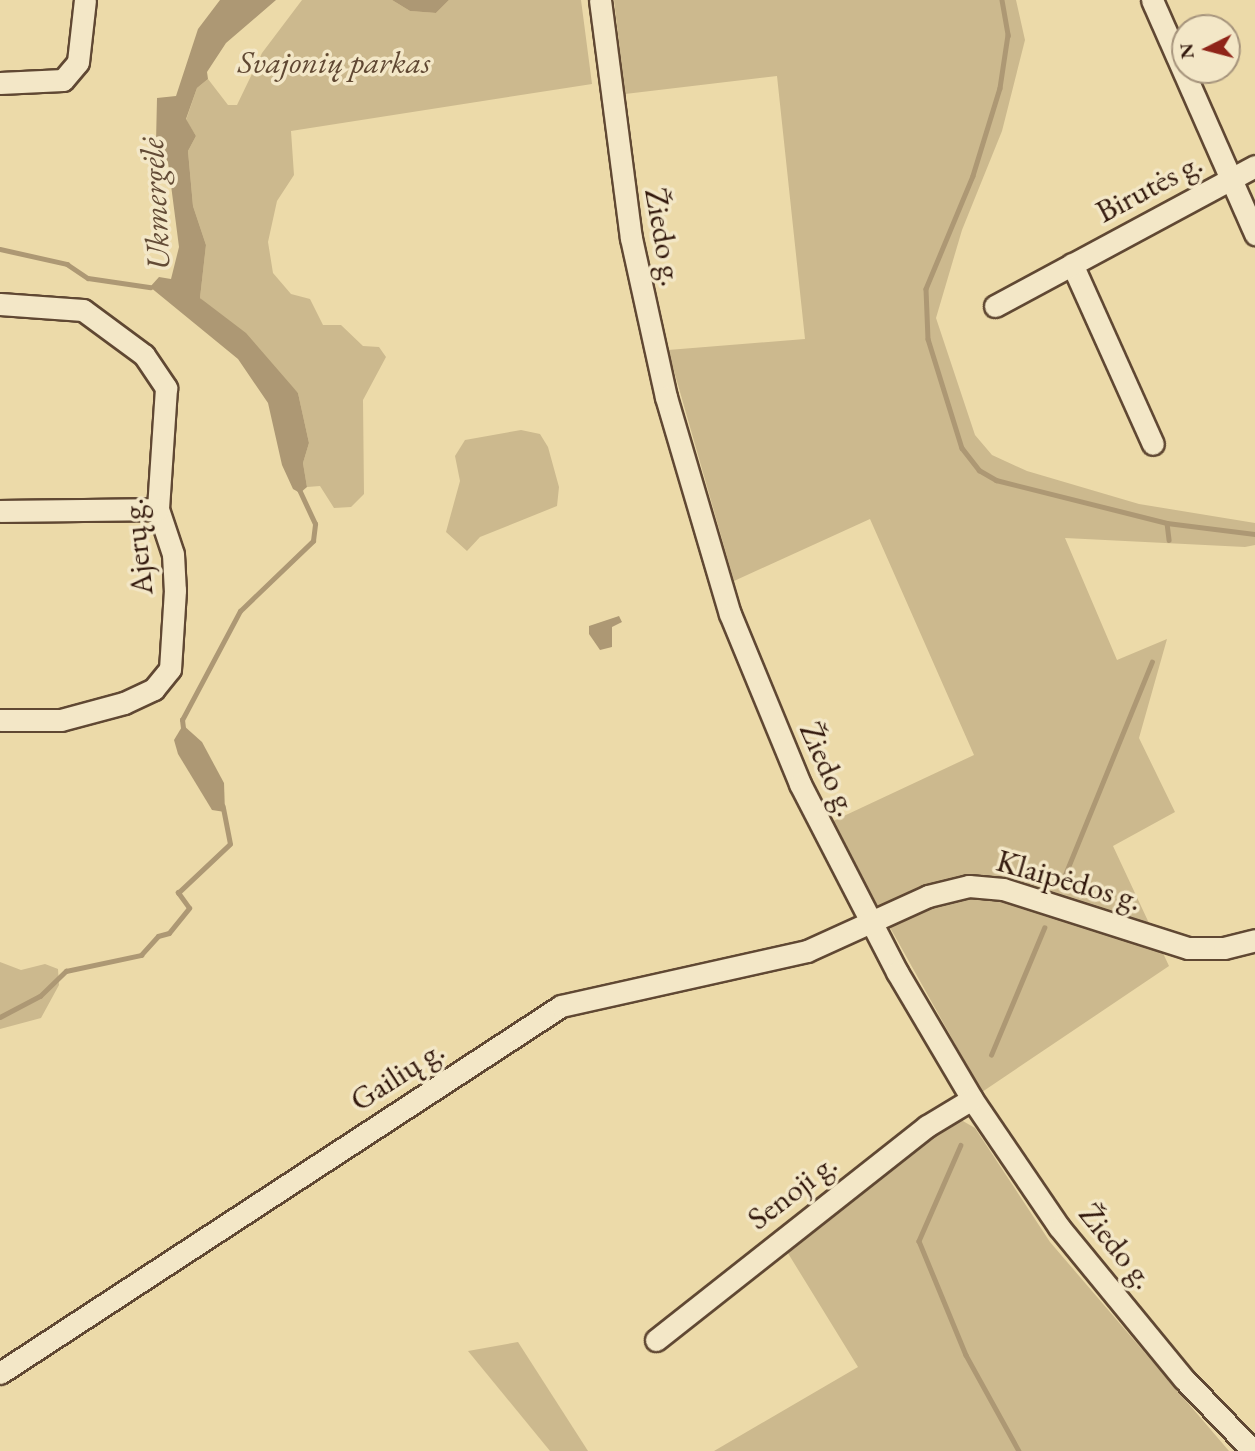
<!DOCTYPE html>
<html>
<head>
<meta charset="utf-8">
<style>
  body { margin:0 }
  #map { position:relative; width:1255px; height:1451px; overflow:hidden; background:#ecdaa9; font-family:"EB Garamond",serif }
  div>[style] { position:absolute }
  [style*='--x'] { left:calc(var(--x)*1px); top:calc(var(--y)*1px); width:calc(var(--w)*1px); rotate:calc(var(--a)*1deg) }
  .green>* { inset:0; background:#ccb98e }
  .water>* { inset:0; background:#ad9874 }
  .stream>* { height:4.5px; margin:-2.25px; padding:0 2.25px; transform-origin:2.25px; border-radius:2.25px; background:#ad9874 }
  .roads { filter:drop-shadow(2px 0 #604833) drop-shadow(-2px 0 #604833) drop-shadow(0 2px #604833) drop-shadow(0 -2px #604833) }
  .minor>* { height:21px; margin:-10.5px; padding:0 10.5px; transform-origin:10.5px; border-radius:10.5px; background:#f3e7c7 }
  span { translate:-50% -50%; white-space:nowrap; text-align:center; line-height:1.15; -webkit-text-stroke:7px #f3e7c7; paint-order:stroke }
  .park-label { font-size:32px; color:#604833; font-style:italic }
  .street-label { font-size:32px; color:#32180c }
  .water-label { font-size:33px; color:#634b36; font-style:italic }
  .north { position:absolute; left:1171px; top:14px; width:70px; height:70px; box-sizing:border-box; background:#f3e7c7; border:2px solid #a6947c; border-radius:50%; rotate:264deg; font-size:19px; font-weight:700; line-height:28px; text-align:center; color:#32180c }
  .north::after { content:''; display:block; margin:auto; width:24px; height:32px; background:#8f2418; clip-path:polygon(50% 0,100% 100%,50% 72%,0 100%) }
</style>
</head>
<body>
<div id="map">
  <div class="green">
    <i style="clip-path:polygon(302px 0,392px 0,410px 11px,436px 13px,449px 0,581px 0,592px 84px,291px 131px,294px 175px,277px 201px,268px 242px,273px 273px,291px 294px,310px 299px,323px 325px,341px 325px,363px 346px,379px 347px,386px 357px,363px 400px,364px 494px,351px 507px,334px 508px,320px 486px,307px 487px,303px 463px,309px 443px,298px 393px,200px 298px,206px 245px,193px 206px,188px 151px,196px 136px,186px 120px,197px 88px,208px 79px,228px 105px,237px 105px,262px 53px)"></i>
    <i style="clip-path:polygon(614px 0,1016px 0,1025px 40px,1002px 131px,962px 230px,936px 318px,975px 435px,992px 455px,1027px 471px,1139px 504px,1255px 523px,1255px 545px,1245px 547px,1065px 538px,1117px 660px,1167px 639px,1139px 738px,1175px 812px,1113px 846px,1169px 966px,982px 1092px,831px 822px,974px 755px,870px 519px,734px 581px,668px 350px,805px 339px,777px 76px,625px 94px)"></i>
    <i style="clip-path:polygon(521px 430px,540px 434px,548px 447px,559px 487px,557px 506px,480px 537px,467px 551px,446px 532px,460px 481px,455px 456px,465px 440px)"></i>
    <i style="clip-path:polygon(0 962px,21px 970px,45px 964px,58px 969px,59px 985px,41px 1018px,0 1029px)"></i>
    <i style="clip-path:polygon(956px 1117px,975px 1128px,1050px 1242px,1229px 1451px,714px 1451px,858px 1367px,786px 1250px,799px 1230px)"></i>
    <i style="clip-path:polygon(518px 1342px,588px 1451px,550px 1451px,468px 1351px)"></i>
  </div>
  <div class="water">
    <i style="clip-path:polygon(220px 0,276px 0,226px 43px,207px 72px,208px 79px,197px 88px,186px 119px,196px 136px,188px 151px,193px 206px,206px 245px,200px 298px,246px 333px,298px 393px,309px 443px,303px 463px,307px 487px,300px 493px,293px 489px,282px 465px,268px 403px,238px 359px,150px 287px,159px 277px,171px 279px,179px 247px,168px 162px,156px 142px,157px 98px,176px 96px,198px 29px)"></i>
    <i style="clip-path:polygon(392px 0,449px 0,436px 13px,410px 11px)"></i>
    <i style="clip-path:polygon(619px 616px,622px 622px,612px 627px,612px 647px,600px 650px,589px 634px,589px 626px)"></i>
    <i style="clip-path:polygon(183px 725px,202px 742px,224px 783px,225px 812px,212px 810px,178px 754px,174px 740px)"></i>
  </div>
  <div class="stream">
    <i style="--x:1002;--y:0;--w:36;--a:80"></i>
    <i style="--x:1008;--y:35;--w:54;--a:98.6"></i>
    <i style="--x:1000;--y:88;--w:92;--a:107.1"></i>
    <i style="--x:973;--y:176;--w:122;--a:112.6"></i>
    <i style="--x:926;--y:289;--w:50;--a:87.7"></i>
    <i style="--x:928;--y:339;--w:114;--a:72.7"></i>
    <i style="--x:962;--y:448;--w:28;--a:52"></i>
    <i style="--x:979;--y:470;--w:20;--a:30"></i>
    <i style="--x:996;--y:480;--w:176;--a:14.1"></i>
    <i style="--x:1167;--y:523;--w:89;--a:7.1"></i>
    <i style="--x:0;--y:249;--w:69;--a:12.6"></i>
    <i style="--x:67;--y:264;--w:25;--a:34"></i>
    <i style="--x:88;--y:278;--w:63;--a:8.3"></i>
    <i style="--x:1167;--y:523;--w:17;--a:83"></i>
    <i style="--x:183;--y:728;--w:8;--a:-97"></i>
    <i style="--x:182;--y:720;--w:123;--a:-62"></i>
    <i style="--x:240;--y:611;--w:101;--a:-43.8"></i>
    <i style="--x:313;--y:541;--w:17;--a:-83"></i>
    <i style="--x:315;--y:524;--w:38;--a:-115"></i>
    <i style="--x:1060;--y:887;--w:243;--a:-67.8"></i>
    <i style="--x:0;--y:1017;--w:45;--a:-27.7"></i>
    <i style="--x:40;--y:996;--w:36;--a:-44"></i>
    <i style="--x:66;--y:971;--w:77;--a:-12"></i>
    <i style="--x:141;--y:955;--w:25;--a:-48"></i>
    <i style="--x:158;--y:936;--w:11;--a:-15"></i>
    <i style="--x:169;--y:933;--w:32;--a:-51"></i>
    <i style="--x:189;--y:908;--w:19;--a:-126"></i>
    <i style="--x:178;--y:893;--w:71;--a:-43.3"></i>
    <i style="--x:230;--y:844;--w:38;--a:-101"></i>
    <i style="--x:991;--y:1055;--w:138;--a:-67.3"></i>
    <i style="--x:961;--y:1145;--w:105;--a:113.6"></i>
    <i style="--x:919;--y:1241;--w:123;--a:67.6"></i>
    <i style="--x:966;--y:1355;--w:110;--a:61.1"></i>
  </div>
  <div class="roads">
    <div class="minor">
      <i style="--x:600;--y:0;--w:240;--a:82.6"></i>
      <i style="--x:631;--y:238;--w:163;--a:77.6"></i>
      <i style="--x:666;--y:397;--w:226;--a:73.6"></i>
      <i style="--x:730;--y:614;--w:184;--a:67.6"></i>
      <i style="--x:800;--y:784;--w:212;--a:62.7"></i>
      <i style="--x:897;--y:972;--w:147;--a:59.4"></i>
      <i style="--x:972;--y:1099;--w:155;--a:55.8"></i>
      <i style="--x:1059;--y:1227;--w:197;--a:50.6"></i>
      <i style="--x:1184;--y:1379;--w:100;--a:46.2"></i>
      <i style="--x:1152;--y:0;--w:256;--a:66.2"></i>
      <i style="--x:0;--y:83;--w:63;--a:-2.7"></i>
      <i style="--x:63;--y:80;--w:23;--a:-50"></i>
      <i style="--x:78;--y:62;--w:62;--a:-83.6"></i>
      <i style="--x:1072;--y:264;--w:197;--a:65.8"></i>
      <i style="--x:0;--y:304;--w:83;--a:4.1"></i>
      <i style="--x:83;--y:310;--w:76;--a:36.4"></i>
      <i style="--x:144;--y:355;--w:40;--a:56"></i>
      <i style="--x:166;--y:388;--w:121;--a:93.8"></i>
      <i style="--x:158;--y:509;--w:47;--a:71.6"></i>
      <i style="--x:173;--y:554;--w:36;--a:87"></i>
      <i style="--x:175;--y:590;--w:79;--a:93.6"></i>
      <i style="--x:170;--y:669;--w:26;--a:129"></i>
      <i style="--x:154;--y:689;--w:33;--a:155"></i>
      <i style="--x:124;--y:703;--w:65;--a:164.9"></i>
      <i style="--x:61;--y:720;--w:61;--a:180"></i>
      <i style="--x:995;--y:306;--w:295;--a:-28.3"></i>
      <i style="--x:0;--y:511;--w:158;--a:-0.7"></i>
      <i style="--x:656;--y:1340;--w:345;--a:-38.3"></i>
      <i style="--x:927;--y:1126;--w:52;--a:-31"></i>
      <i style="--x:0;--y:1373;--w:670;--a:-33.19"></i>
      <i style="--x:561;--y:1006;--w:252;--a:-12.6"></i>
      <i style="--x:807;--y:951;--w:133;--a:-24.4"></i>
      <i style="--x:928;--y:896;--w:42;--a:-13.7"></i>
      <i style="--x:969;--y:886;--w:34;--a:5"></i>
      <i style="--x:1003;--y:889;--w:194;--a:17.7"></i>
      <i style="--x:1188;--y:948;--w:36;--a:0"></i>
      <i style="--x:1224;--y:948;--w:32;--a:-14"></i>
    </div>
  </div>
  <div class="park-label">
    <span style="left:334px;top:62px">Svajonių parkas</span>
  </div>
  <div class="street-label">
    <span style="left:1149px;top:187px;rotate:-28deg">Birutės g.</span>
    <span style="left:664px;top:237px;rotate:80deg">Žiedo g.</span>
    <span style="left:137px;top:547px;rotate:-96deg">Ajerų g.</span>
    <span style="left:829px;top:769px;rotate:66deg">Žiedo g.</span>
    <span style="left:1069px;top:880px;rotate:16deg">Klaipėdos g.</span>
    <span style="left:397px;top:1075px;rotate:-33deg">Gailių g.</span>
    <span style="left:792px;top:1191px;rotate:-38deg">Senoji g.</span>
    <span style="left:1117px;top:1246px;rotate:51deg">Žiedo g.</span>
  </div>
  <div class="water-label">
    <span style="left:155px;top:204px;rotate:-93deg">Ukmergėlė</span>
  </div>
  <div class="north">N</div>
</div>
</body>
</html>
